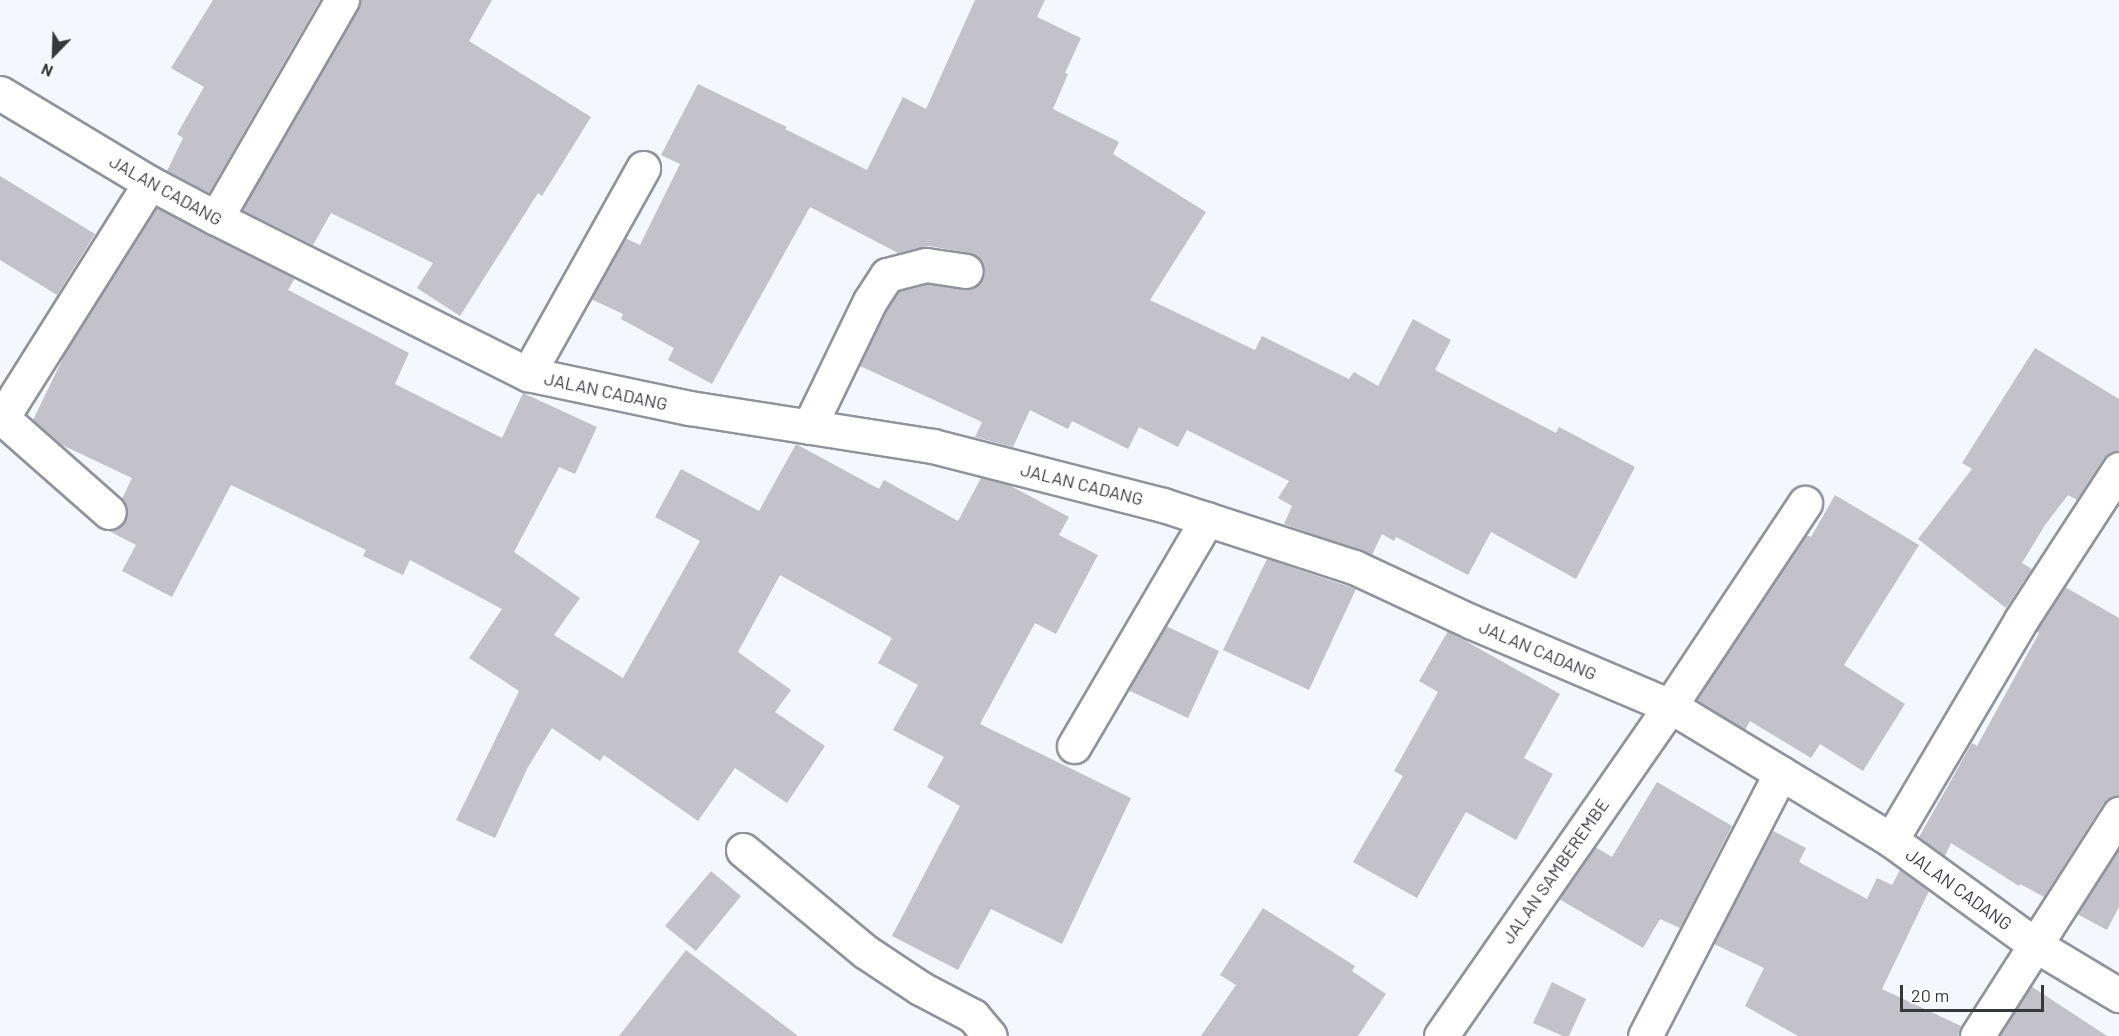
<!DOCTYPE html>
<html>
<head>
<meta charset="utf-8">
<style>
  body { margin:0 }
  #map { position:relative; width:2119px; height:1036px; overflow:hidden; background:#f5f7fe; font-family:Barlow,sans-serif }
  div>[style] { position:absolute }
  [style*='--x'] { left:calc(var(--x)*1px); top:calc(var(--y)*1px); width:calc(var(--w)*1px); rotate:calc(var(--a)*1deg) }
  .building>* { inset:0; background:#c3c1ca }
  .roads { filter:drop-shadow(2px 0 #90939b) drop-shadow(-2px 0 #90939b) drop-shadow(0 2px #90939b) drop-shadow(0 -2px #90939b) }
  .street>* { height:33px; margin:-16.5px; padding:0 16.5px; transform-origin:16.5px; border-radius:16.5px; background:#fff }
  span { translate:-50% -50%; white-space:nowrap; text-align:center; line-height:1.15; -webkit-text-stroke:4.5px #fff; paint-order:stroke }
  .street-label { font-size:18px; color:#37383b }
  .north { position:absolute; left:24px; top:24px; width:60px; height:60px; -webkit-text-stroke:4px #fff; paint-order:stroke; rotate:203deg; font-size:16px; font-weight:700; line-height:24px; text-align:center; color:#37383b }
  .north::after { content:''; display:block; margin:auto; width:21px; height:27px; background:#37383b; clip-path:polygon(50% 0,100% 100%,50% 72%,0 100%) }
  .scale { position:absolute; left:1900px; top:985px; width:144px; height:27px; box-sizing:border-box; border:3px solid #37383b; border-top:0; padding-left:8px; font-size:18px; line-height:21px; white-space:nowrap; color:#37383b; -webkit-text-stroke:4px #fff; paint-order:stroke }
</style>
</head>
<body>
<div id="map">
  <div class="building">
    <i style="clip-path:polygon(213px 0,320px 0,209px 193px,167px 171px,183px 138px,177px 134px,204px 87px,171px 68px)"></i>
    <i style="clip-path:polygon(361px 0,492px 0,469px 41px,591px 117px,542px 196px,538px 193px,460px 316px,417px 288px,433px 263px,331px 213px,313px 245px,242px 210px,358px 9px)"></i>
    <i style="clip-path:polygon(975px 0,1045px 0,1037px 17px,1081px 38px,1065px 73px,1068px 74px,1053px 109px,1119px 142px,1113px 154px,1206px 212px,1150px 300px,1255px 350px,1262px 336px,1349px 379px,1354px 372px,1378px 386px,1413px 319px,1451px 340px,1435px 370px,1556px 433px,1559px 427px,1635px 467px,1576px 579px,1491px 532px,1468px 575px,1396px 537px,1394px 541px,1382px 534px,1372px 555px,1284px 524px,1292px 506px,1278px 498px,1289px 481px,1187px 430px,1178px 447px,1139px 427px,1128px 449px,1072px 421px,1068px 429px,1030px 410px,1013px 447px,975px 437px,982px 422px,860px 366px,886px 310px,899px 291px,927px 284px,972px 289px,981px 282px,985px 273px,983px 264px,978px 257px,969px 253px,929px 246px,898px 253px,810px 207px,712px 384px,668px 360px,674px 348px,621px 319px,623px 314px,591px 299px,625px 238px,640px 245px,680px 164px,661px 155px,698px 84px,787px 127px,785px 129px,867px 170px,903px 97px,926px 109px)"></i>
    <i style="clip-path:polygon(0 176px,95px 234px,57px 295px,0 260px)"></i>
    <i style="clip-path:polygon(157px 208px,295px 278px,288px 290px,409px 353px,395px 384px,502px 438px,523px 393px,597px 427px,575px 474px,559px 467px,514px 552px,580px 598px,554px 635px,623px 678px,700px 541px,655px 517px,681px 469px,759px 511px,796px 444px,879px 489px,884px 480px,958px 521px,981px 478px,1009px 485px,1069px 517px,1059px 535px,1098px 555px,1056px 634px,1035px 623px,980px 724px,1131px 798px,1062px 944px,991px 909px,958px 970px,892px 936px,960px 806px,927px 787px,944px 757px,893px 730px,918px 685px,878px 663px,892px 638px,780px 575px,738px 652px,791px 690px,775px 712px,825px 746px,787px 803px,735px 768px,698px 821px,604px 755px,600px 761px,552px 728px,528px 767px,495px 838px,456px 820px,519px 691px,469px 658px,502px 609px,410px 560px,403px 575px,363px 556px,366px 550px,231px 485px,172px 597px,122px 571px,136px 545px,107px 530px,116px 530px,123px 525px,127px 516px,127px 507px,122px 499px,132px 478px,62px 445px,33px 420px,66px 352px)"></i>
    <i style="clip-path:polygon(2035px 348px,2119px 399px,2119px 450px,2110px 453px,2104px 458px,2077px 500px,2068px 495px,2045px 525px,2022px 563px,2032px 569px,2006px 608px,1918px 539px,1972px 469px,1962px 463px)"></i>
    <i style="clip-path:polygon(1835px 495px,1919px 545px,1844px 665px,1905px 704px,1863px 771px,1820px 744px,1811px 758px,1750px 721px,1745px 730px,1696px 700px,1806px 535px,1811px 537px)"></i>
    <i style="clip-path:polygon(1267px 559px,1356px 589px,1309px 690px,1223px 650px)"></i>
    <i style="clip-path:polygon(2065px 587px,2119px 618px,2119px 795px,2110px 798px,2103px 804px,2044px 897px,2020px 884px,2019px 886px,1951px 843px,1945px 856px,1919px 837px,1972px 743px,1977px 746px,2039px 633px,2036px 631px)"></i>
    <i style="clip-path:polygon(1166px 626px,1219px 651px,1188px 718px,1128px 690px)"></i>
    <i style="clip-path:polygon(1448px 631px,1560px 694px,1524px 758px,1553px 774px,1516px 840px,1466px 812px,1417px 898px,1353px 862px,1403px 776px,1394px 771px,1438px 692px,1419px 681px)"></i>
    <i style="clip-path:polygon(1657px 782px,1732px 826px,1680px 928px,1660px 919px,1643px 948px,1559px 899px,1595px 847px,1612px 857px)"></i>
    <i style="clip-path:polygon(1773px 831px,1806px 848px,1799px 862px,1867px 899px,1877px 878px,1892px 885px,1900px 870px,1929px 891px,1882px 989px,1961px 1026px,1958px 1036px,1798px 1036px,1745px 1006px,1764px 968px,1714px 944px)"></i>
    <i style="clip-path:polygon(2119px 849px,2119px 907px,2107px 930px,2077px 914px)"></i>
    <i style="clip-path:polygon(711px 871px,741px 896px,696px 951px,665px 926px)"></i>
    <i style="clip-path:polygon(1263px 908px,1355px 966px,1352px 971px,1386px 994px,1358px 1036px,1201px 1036px,1236px 985px,1220px 975px)"></i>
    <i style="clip-path:polygon(686px 950px,798px 1036px,619px 1036px)"></i>
    <i style="clip-path:polygon(1552px 982px,1586px 999px,1569px 1036px,1563px 1036px,1533px 1023px)"></i>
    <i style="clip-path:polygon(2031px 986px,2107px 1036px,1999px 1036px)"></i>
  </div>
  <div class="roads">
    <div class="street">
      <i style="--x:0;--y:93;--w:175;--a:31"></i>
      <i style="--x:150;--y:183;--w:75;--a:27.9"></i>
      <i style="--x:216;--y:218;--w:349;--a:26.6"></i>
      <i style="--x:528;--y:374;--w:166;--a:11.9"></i>
      <i style="--x:690;--y:408;--w:246;--a:8.9"></i>
      <i style="--x:933;--y:446;--w:237;--a:14.4"></i>
      <i style="--x:1163;--y:505;--w:201;--a:18"></i>
      <i style="--x:1354;--y:567;--w:130;--a:25"></i>
      <i style="--x:1472;--y:622;--w:215;--a:23"></i>
      <i style="--x:1670;--y:706;--w:258;--a:31.2"></i>
      <i style="--x:1891;--y:840;--w:180;--a:36"></i>
      <i style="--x:2037;--y:946;--w:96;--a:30.9"></i>
      <i style="--x:216;--y:218;--w:252;--a:-60"></i>
      <i style="--x:528;--y:374;--w:236;--a:-60.8"></i>
      <i style="--x:0;--y:416;--w:145;--a:41.4"></i>
      <i style="--x:0;--y:421;--w:281;--a:-57.8"></i>
      <i style="--x:809;--y:427;--w:140;--a:-64.2"></i>
      <i style="--x:870;--y:301;--w:31;--a:-57"></i>
      <i style="--x:887;--y:275;--w:40;--a:-14.4"></i>
      <i style="--x:926;--y:265;--w:40;--a:8.5"></i>
      <i style="--x:1074;--y:746;--w:263;--a:-59.6"></i>
      <i style="--x:1891;--y:840;--w:256;--a:-59.4"></i>
      <i style="--x:2021;--y:620;--w:180;--a:-57"></i>
      <i style="--x:743;--y:850;--w:160;--a:39.7"></i>
      <i style="--x:866;--y:952;--w:65;--a:33.7"></i>
      <i style="--x:920;--y:988;--w:60;--a:27.8"></i>
      <i style="--x:973;--y:1016;--w:26;--a:50"></i>
      <i style="--x:1441;--y:1036;--w:402;--a:-55.2"></i>
      <i style="--x:1670;--y:706;--w:244;--a:-56.4"></i>
      <i style="--x:1645;--y:1036;--w:296;--a:-62.7"></i>
      <i style="--x:1977;--y:1036;--w:264;--a:-57.4"></i>
    </div>
  </div>
  <div class="street-label">
    <span style="left:166px;top:190px;rotate:29deg">JALAN CADANG</span>
    <span style="left:606px;top:391px;rotate:12deg">JALAN CADANG</span>
    <span style="left:1082px;top:484px;rotate:14deg">JALAN CADANG</span>
    <span style="left:1538px;top:650px;rotate:23deg">JALAN CADANG</span>
    <span style="left:1555px;top:871px;rotate:-55deg">JALAN SAMBEREMBE</span>
    <span style="left:1959px;top:889px;rotate:36deg">JALAN CADANG</span>
  </div>
  <div class="north">N</div>
  <div class="scale">20 m</div>
</div>
</body>
</html>
